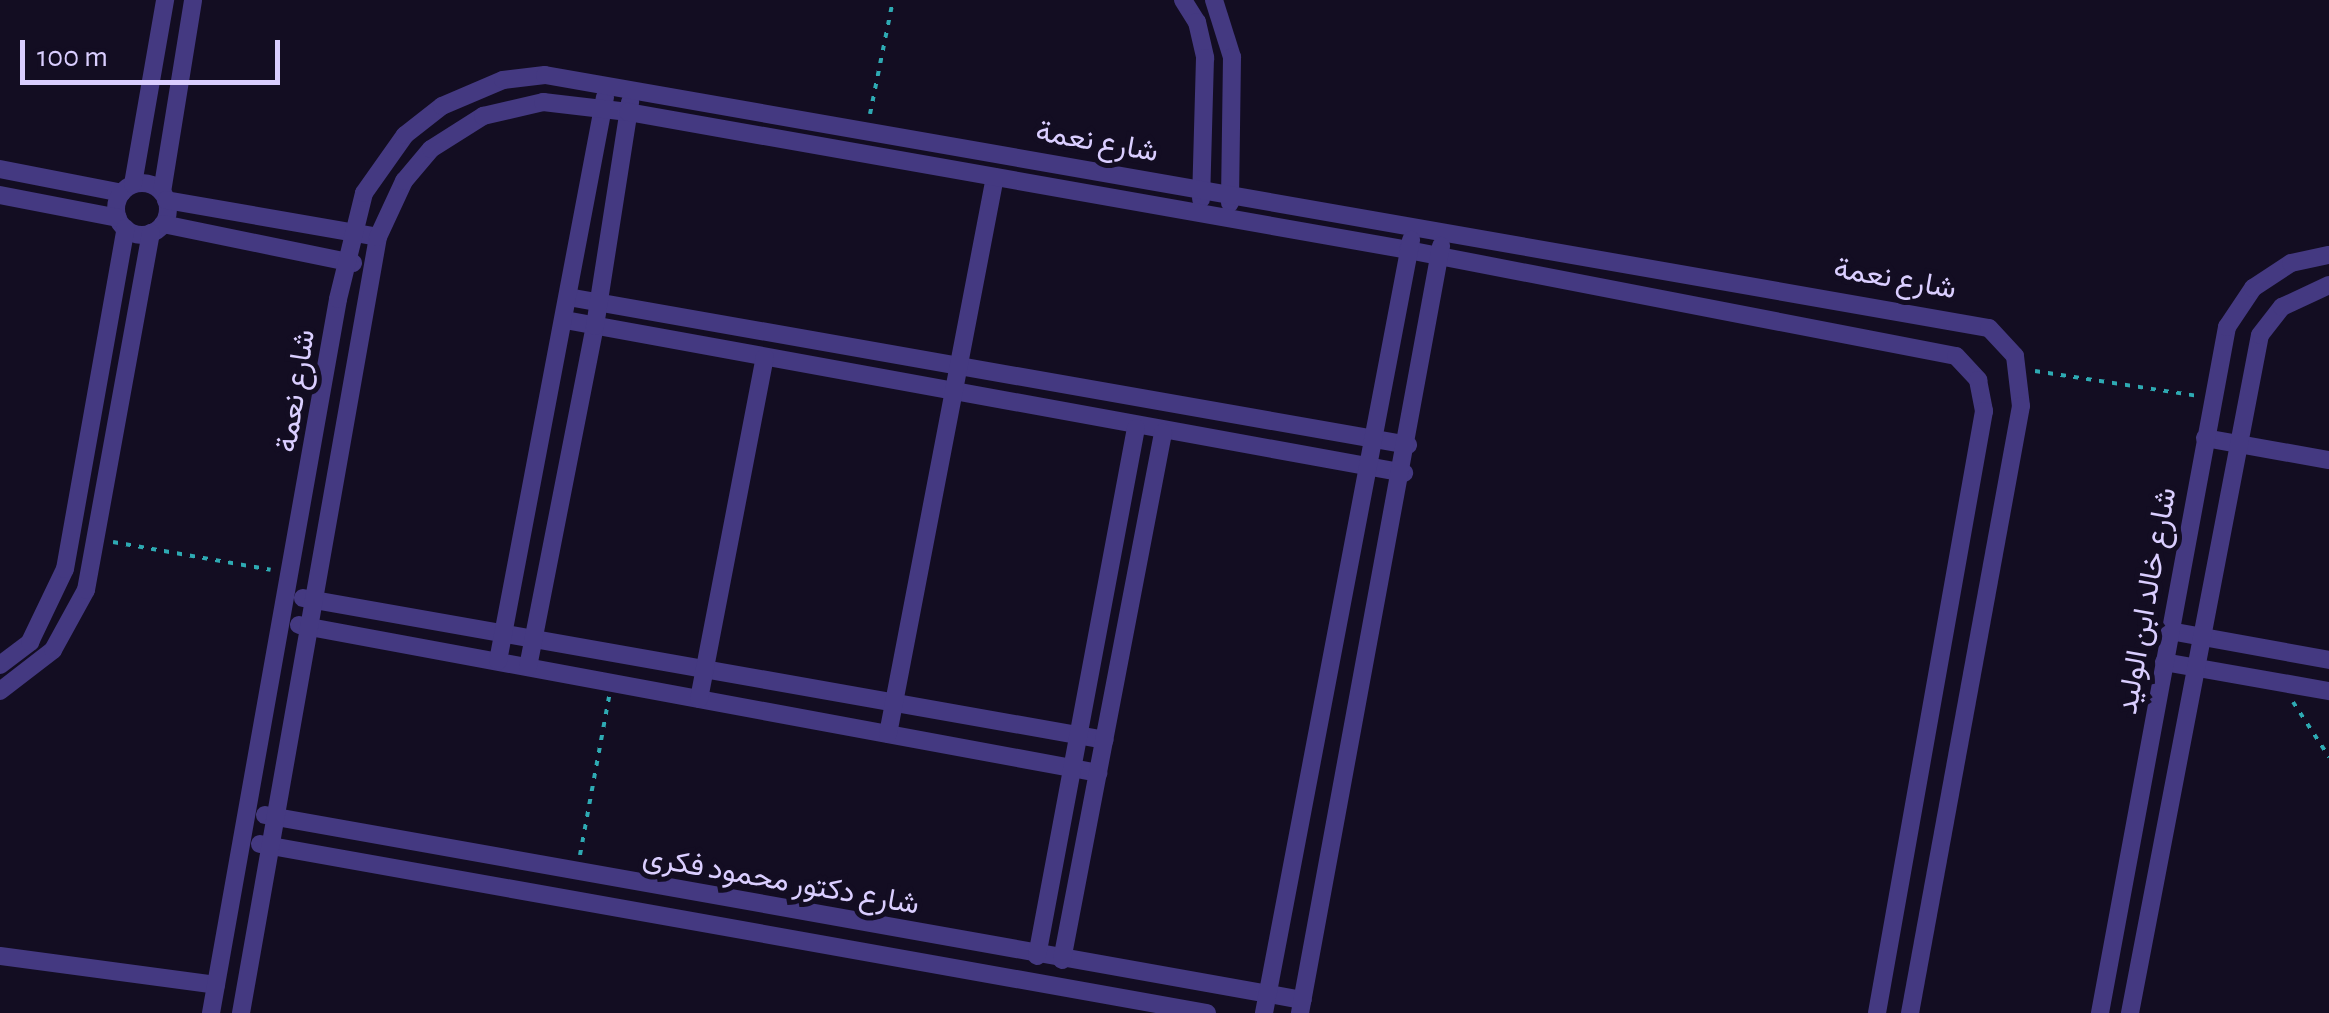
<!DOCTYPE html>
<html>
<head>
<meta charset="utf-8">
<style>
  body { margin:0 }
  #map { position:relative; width:2329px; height:1013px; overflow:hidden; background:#130d22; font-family:"Alegreya Sans",Vazirmatn,sans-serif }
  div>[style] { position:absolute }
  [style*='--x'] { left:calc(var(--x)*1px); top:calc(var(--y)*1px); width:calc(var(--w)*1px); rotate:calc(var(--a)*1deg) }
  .path>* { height:4px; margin-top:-2px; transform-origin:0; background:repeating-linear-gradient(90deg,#2eaab3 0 5px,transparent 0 13px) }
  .minor>* { height:18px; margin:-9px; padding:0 9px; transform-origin:9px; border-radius:9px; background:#443981 }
  .minor>.ring { margin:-9px; padding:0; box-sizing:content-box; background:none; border:18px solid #443981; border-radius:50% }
  span { translate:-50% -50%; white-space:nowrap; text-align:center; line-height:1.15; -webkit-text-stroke:10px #130d22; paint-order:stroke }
  .street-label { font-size:30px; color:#daceff }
  .scale { position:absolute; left:20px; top:40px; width:260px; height:45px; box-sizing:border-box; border:5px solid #daceff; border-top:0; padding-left:12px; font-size:30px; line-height:35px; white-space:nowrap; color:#daceff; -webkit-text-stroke:8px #130d22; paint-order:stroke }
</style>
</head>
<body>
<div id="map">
  <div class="path">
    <i style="--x:870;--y:114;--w:116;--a:-78.6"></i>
    <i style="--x:2035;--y:371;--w:166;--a:8.7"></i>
    <i style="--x:113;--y:542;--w:160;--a:10"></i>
    <i style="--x:2293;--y:702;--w:66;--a:56.8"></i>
    <i style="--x:580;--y:855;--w:161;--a:-79.6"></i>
  </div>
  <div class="minor">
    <i style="--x:1183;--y:0;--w:26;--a:58"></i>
    <i style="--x:1197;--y:22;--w:37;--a:77"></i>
    <i style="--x:1205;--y:58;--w:141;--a:91.6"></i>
    <i style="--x:1214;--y:0;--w:60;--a:72.5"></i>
    <i style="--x:1232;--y:57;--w:146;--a:90.8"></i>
    <i style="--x:0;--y:169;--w:124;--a:11.1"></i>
    <i class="ring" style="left:116px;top:183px;width:34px;height:34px"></i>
    <i style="--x:133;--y:184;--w:187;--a:-80.1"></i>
    <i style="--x:162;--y:192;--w:194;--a:-80.8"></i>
    <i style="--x:0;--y:195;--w:120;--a:11"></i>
    <i style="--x:166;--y:200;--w:215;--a:9.9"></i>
    <i style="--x:163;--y:224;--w:194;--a:11.6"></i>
    <i style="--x:568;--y:297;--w:853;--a:9.99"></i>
    <i style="--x:565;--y:320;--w:853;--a:10.33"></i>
    <i style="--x:2205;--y:438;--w:126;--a:10.1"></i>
    <i style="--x:303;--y:598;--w:814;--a:10.04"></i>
    <i style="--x:299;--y:625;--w:813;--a:10.49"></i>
    <i style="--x:2170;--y:631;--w:162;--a:10.3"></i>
    <i style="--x:498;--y:661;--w:574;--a:-79.26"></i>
    <i style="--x:2164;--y:662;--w:168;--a:10"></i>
    <i style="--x:0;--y:665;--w:38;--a:-37"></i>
    <i style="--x:30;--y:642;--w:81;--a:-64.4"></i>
    <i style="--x:65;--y:569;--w:346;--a:-79.9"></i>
    <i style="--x:528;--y:667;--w:348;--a:-78.9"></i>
    <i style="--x:595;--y:326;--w:227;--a:-81.1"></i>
    <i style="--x:0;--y:691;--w:67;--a:-37.7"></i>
    <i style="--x:53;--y:650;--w:68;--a:-61.2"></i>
    <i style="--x:86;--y:590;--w:363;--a:-79.7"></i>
    <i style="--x:699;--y:699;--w:348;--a:-79.1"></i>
    <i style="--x:888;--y:734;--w:567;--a:-79.13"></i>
    <i style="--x:265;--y:815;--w:1054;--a:10.11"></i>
    <i style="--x:260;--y:844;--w:962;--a:10.12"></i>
    <i style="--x:0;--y:956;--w:218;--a:7.6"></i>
    <i style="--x:1037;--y:956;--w:537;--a:-79.38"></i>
    <i style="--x:1062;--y:960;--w:537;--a:-79.15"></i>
    <i style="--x:211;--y:1013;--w:725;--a:-79.91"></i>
    <i style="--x:338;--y:299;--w:109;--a:-76.2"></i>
    <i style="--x:364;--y:193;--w:71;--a:-54.7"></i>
    <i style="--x:405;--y:135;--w:47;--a:-38.1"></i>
    <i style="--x:442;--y:106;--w:66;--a:-23.1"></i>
    <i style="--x:503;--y:80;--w:42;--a:-6.8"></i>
    <i style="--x:545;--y:75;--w:1466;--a:9.94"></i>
    <i style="--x:1989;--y:328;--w:38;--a:47"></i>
    <i style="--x:2015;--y:356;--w:50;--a:83.2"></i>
    <i style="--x:2021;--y:406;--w:617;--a:100.36"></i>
    <i style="--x:241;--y:1013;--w:788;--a:-79.99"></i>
    <i style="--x:378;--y:237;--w:62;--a:-65.1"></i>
    <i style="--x:404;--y:181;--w:42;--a:-49.8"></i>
    <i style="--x:431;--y:149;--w:62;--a:-32.4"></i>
    <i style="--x:483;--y:116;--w:62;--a:-13.1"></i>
    <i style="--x:543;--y:102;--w:86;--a:6.7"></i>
    <i style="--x:628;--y:112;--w:792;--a:10.03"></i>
    <i style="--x:1408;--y:250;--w:558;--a:10.95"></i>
    <i style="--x:1956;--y:356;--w:33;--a:47"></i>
    <i style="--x:1978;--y:380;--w:32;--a:79"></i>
    <i style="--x:1984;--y:411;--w:611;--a:100.08"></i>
    <i style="--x:1264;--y:1013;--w:787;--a:-79.23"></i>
    <i style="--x:1300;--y:1013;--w:780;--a:-79.58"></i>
    <i style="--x:2100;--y:1013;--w:698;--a:-79.51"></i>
    <i style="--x:2227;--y:327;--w:47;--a:-56.3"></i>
    <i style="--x:2253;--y:288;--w:45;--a:-33.3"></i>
    <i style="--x:2291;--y:263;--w:39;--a:-12"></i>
    <i style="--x:2130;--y:1013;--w:690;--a:-79.15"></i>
    <i style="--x:2260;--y:335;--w:36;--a:-52"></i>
    <i style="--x:2282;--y:307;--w:52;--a:-25.1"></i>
  </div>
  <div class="street-label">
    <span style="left:1097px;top:142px;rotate:10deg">شارع نعمة</span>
    <span style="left:1895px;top:279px;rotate:10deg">شارع نعمة</span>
    <span style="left:296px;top:391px;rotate:-81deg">شارع نعمة</span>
    <span style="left:2147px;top:601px;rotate:-80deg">شارع خالد ابن الوليد</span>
    <span style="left:781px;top:881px;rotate:10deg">شارع دكتور محمود فكرى</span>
  </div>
  <div class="scale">100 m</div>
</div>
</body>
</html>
